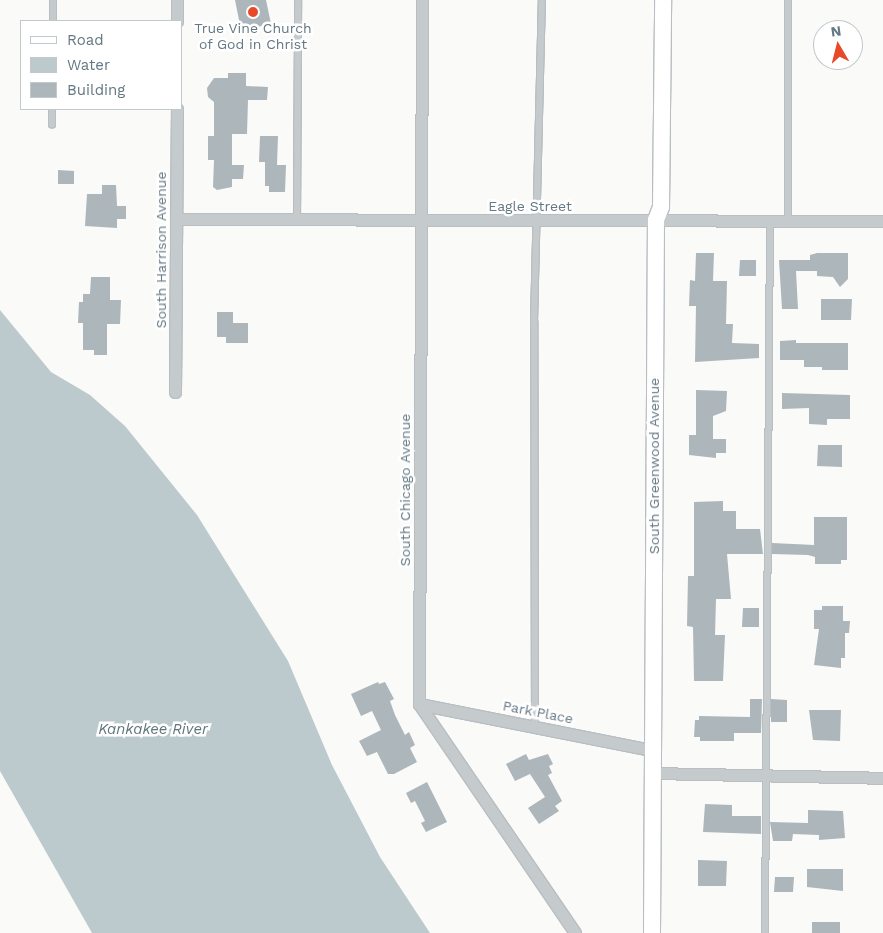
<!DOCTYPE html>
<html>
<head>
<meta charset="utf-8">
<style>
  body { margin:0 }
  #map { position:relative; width:883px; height:933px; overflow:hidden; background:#fafaf8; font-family:"Work Sans",sans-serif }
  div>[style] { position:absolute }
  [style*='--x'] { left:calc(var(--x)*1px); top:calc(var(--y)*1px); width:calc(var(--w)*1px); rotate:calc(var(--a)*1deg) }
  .water>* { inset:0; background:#bdcacd }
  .building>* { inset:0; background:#acb6bb }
  .roads { filter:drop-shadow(1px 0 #b8bec2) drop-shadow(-1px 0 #b8bec2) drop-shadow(0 1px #b8bec2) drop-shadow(0 -1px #b8bec2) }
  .lane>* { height:5.5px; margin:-2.75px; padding:0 2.75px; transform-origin:2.75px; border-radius:2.75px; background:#c5cbcd }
  .street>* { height:11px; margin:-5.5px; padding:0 5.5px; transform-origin:5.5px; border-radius:5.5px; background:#c5cbcd }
  .secondary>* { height:16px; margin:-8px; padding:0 8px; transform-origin:8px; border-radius:8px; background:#fff }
  .dots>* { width:14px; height:14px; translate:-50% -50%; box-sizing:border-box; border:2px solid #fff; border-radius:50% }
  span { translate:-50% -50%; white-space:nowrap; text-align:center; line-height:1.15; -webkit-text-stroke:5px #fff; paint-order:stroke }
  .poi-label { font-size:14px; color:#647883 }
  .street-label { font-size:14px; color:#647883 }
  .water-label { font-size:15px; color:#5f767d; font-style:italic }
  .legend { position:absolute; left:20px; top:20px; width:162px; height:90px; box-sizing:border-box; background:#fff; border:1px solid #c1c9cd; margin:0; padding:6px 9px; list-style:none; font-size:15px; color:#647883 }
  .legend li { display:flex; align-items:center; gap:10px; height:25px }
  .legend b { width:25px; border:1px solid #c1c9cd }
  .north { position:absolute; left:813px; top:20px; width:50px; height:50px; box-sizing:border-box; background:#fff; border:1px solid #c1c9cd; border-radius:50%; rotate:352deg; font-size:14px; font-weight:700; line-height:20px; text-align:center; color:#647883 }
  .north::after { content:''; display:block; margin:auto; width:18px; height:22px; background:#e84a29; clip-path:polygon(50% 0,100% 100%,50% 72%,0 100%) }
</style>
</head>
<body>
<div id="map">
  <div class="water">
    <i style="clip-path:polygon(0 310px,51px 372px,90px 395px,125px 426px,197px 515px,288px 661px,332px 765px,380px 857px,430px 933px,92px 933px,0 771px)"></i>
  </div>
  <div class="building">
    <i style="clip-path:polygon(235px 0,266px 0,271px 24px,241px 30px)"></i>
    <i style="clip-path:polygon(228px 73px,246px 73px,246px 86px,268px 87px,267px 100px,248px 100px,247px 134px,232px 134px,232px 165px,244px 165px,243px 179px,232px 179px,232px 187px,217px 190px,213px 187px,214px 160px,208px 160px,208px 136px,214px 136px,214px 102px,208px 97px,207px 88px,214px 78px,228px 78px)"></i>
    <i style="clip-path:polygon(260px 136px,278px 136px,277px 165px,286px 165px,285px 192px,269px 192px,269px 186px,265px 186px,265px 162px,259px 162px)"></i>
    <i style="clip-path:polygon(58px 170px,74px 171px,74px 184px,58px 184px)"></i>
    <i style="clip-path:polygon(102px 185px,116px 185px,117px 206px,126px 206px,126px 219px,117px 219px,117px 228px,85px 226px,87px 194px,102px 194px)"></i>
    <i style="clip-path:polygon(696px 253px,714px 253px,713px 281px,727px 281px,726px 324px,733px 324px,732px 343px,759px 344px,759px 358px,695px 362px,696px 306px,689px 306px,690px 280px,695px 281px)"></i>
    <i style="clip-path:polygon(817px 253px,848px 253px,848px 279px,840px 287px,833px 277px,817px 276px,817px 271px,796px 271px,798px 309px,782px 309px,779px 260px,810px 260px,810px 255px)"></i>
    <i style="clip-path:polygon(740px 260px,756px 260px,756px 276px,739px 276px)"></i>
    <i style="clip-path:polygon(91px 277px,110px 277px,110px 300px,121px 300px,120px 324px,107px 324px,107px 355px,94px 355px,94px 350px,83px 350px,83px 323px,78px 323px,79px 302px,83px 302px,83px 294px,90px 294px)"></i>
    <i style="clip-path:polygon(821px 299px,852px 299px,851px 320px,821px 320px)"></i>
    <i style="clip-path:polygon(217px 312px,233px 312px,233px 323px,248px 323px,248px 343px,226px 343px,226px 337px,217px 337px)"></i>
    <i style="clip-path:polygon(796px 340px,796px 343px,848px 343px,848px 370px,822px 370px,822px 367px,804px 367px,804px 360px,780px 360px,780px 341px)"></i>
    <i style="clip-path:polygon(696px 390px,727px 391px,726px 411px,713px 416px,713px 439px,726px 439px,726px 453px,716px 453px,716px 458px,689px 455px,689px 435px,696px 435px)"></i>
    <i style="clip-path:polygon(782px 393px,850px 395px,850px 419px,827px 419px,827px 425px,809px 424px,809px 408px,782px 409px)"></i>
    <i style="clip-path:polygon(818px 445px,842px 445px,842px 467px,817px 466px)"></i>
    <i style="clip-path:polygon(723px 501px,723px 511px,736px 511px,736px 529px,760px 529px,763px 554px,727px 554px,731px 599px,716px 599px,715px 635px,725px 635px,723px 681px,694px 681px,693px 627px,687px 626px,688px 576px,694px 576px,694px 502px)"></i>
    <i style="clip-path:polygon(814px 517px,847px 517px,847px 560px,841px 560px,841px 564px,815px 564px,815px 557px,808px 555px,772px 554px,772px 543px,814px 545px)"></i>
    <i style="clip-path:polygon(822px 606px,843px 606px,843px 621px,850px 621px,849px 633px,845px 633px,845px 658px,841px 658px,841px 668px,814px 665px,819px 629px,814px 629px,814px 610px,822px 610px)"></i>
    <i style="clip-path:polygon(743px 608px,759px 608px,759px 627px,742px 627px)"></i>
    <i style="clip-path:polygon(378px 682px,379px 684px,385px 682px,394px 699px,390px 701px,395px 715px,405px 735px,409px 732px,415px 745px,410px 748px,417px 762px,394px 774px,388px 774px,377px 752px,367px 756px,359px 741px,381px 730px,372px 711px,361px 716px,351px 694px)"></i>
    <i style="clip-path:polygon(750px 699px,762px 699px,761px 733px,734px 733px,734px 741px,700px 741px,700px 737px,694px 737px,695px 720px,699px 720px,699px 716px,750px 717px)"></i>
    <i style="clip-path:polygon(771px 699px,787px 700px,787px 722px,771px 722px)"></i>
    <i style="clip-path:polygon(809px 710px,841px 710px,840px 741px,813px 740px)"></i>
    <i style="clip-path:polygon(526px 754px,529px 760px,548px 754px,553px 764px,549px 766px,552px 773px,548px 775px,562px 801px,555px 806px,559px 811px,539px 824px,528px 808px,545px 797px,530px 774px,515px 781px,506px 764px)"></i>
    <i style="clip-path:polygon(427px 782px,447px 822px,426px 832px,421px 823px,425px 821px,415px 801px,411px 803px,406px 793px)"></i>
    <i style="clip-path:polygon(705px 804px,732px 805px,732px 816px,761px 816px,761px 834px,703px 832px)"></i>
    <i style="clip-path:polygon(808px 810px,843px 811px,845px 838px,819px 840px,819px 835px,793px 834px,792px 841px,773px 841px,770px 822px,808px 823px)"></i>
    <i style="clip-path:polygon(698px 860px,727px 861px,726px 886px,698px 886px)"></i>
    <i style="clip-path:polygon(807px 869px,843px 869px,843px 891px,807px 887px)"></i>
    <i style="clip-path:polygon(775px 877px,794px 877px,793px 892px,774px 892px)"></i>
    <i style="clip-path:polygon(812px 922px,840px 922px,840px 933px,812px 933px)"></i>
  </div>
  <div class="roads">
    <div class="lane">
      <i style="--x:53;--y:21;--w:21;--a:-90"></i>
      <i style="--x:52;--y:125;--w:16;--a:-90"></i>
      <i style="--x:297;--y:220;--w:220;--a:-89.7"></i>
      <i style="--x:788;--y:221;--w:221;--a:-90"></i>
      <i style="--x:535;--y:727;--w:405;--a:-90.1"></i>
      <i style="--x:534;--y:322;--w:322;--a:-88.6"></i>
      <i style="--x:765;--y:933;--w:712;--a:-89.6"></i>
    </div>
    <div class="street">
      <i style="--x:422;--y:0;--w:704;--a:90.24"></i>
      <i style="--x:419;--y:704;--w:277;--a:55.7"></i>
      <i style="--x:177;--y:21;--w:21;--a:-90"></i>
      <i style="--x:177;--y:219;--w:706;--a:0.16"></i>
      <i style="--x:175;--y:392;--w:283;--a:-89.6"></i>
      <i style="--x:419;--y:704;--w:237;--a:11.2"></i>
      <i style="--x:652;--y:773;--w:231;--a:1.2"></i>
    </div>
    <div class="secondary">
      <i style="--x:652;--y:933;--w:713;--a:-89.68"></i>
      <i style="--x:656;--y:220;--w:14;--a:-69"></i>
      <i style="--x:661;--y:207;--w:207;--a:-89.4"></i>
    </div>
  </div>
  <div class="dots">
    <i style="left:253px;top:12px;background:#e84a29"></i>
  </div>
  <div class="poi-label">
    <span style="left:253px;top:36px">True Vine Church<br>of God in Christ</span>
  </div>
  <div class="street-label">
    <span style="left:530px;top:206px">Eagle Street</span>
    <span style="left:161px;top:250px;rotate:-90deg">South Harrison Avenue</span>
    <span style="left:654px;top:466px;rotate:-90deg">South Greenwood Avenue</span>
    <span style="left:405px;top:490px;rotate:-90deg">South Chicago Avenue</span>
    <span style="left:538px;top:712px;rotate:11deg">Park Place</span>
  </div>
  <div class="water-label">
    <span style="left:153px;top:730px">Kankakee River</span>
  </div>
  <ul class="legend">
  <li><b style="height:6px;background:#fff"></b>Road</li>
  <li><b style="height:14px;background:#bdcacd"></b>Water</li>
  <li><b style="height:14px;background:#acb6bb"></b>Building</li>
  </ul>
  <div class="north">N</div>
</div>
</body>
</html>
